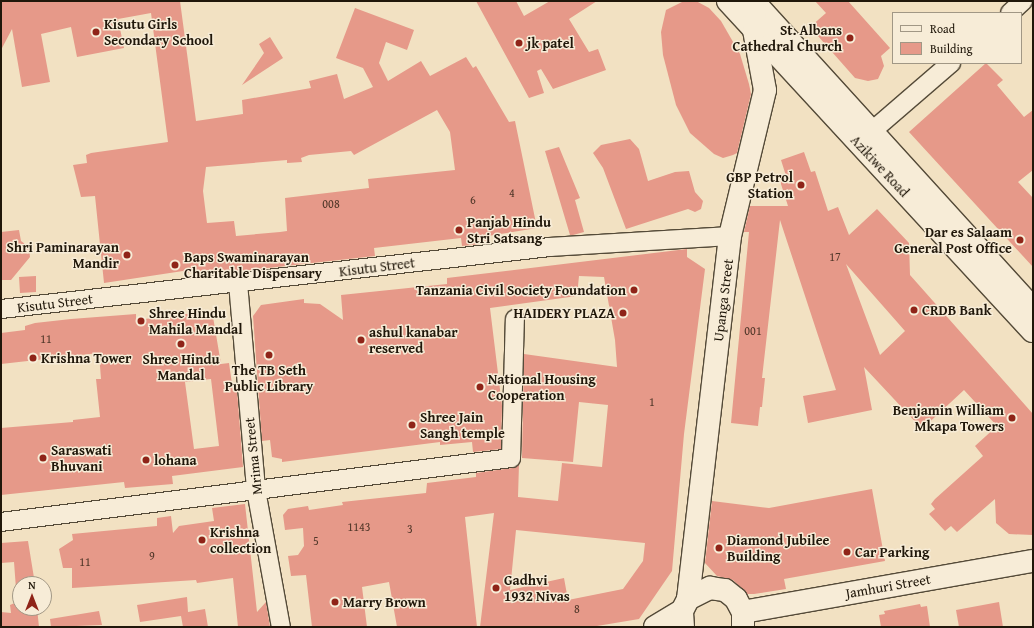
<!DOCTYPE html>
<html>
<head>
<meta charset="utf-8">
<style>
  body { margin:0 }
  #map { position:relative; width:1034px; height:628px; overflow:hidden; background:#f2e1c2; font-family:"Gentium Book Plus",serif }
  div>[style] { position:absolute }
  [style*='--x'] { left:calc(var(--x)*1px); top:calc(var(--y)*1px); width:calc(var(--w)*1px); rotate:calc(var(--a)*1deg) }
  .building>* { inset:0; background:#e69989 }
  .roads { filter:drop-shadow(1px 0 #544a38) drop-shadow(-1px 0 #544a38) drop-shadow(0 1px #544a38) drop-shadow(0 -1px #544a38) }
  .street>* { height:18px; margin:-9px; padding:0 9px; transform-origin:9px; border-radius:9px; background:#f7ecd7 }
  .secondary>* { height:22px; margin:-11px; padding:0 11px; transform-origin:11px; border-radius:11px; background:#f7ecd7 }
  .dots>* { width:11px; height:11px; translate:-50% -50%; box-sizing:border-box; border:2px solid #f7ecd7; border-radius:50% }
  span { translate:-50% -50%; white-space:nowrap; text-align:center; line-height:1.15; -webkit-text-stroke:3px #f7ecd7; paint-order:stroke }
  .number-label { font-size:12px; color:#52382a }
  .number-label span { -webkit-text-stroke-width:0 }
  .poi-label { font-size:14px; color:#20170a; font-weight:700 }
  .left { translate:0 -50%; text-align:left }
  .right { translate:-100% -50%; text-align:right }
  .street-label { font-size:14px; color:#20170a }
  .frame { position:absolute; inset:0; border:2px solid #20170a; pointer-events:none }
  .legend { position:absolute; left:892px; top:12px; width:130px; height:52px; box-sizing:border-box; background:#f7ecd7; border:1px solid #a19785; margin:0; padding:5px 7px; list-style:none; font-size:12px; color:#20170a }
  .legend li { display:flex; align-items:center; gap:8px; height:20px }
  .legend b { width:20px; border:1px solid #a19785 }
  .north { position:absolute; left:12px; top:576px; width:40px; height:40px; box-sizing:border-box; background:#f7ecd7; border:1px solid #a19785; border-radius:50%; rotate:0deg; font-size:11px; font-weight:700; line-height:16px; text-align:center; color:#20170a }
  .north::after { content:''; display:block; margin:auto; width:14px; height:18px; background:#8f2418; clip-path:polygon(50% 0,100% 100%,50% 72%,0 100%) }
</style>
</head>
<body>
<div id="map">
  <div class="building">
    <i style="clip-path:polygon(evenodd,1px 1px,180px 1px,196px 121px,243px 114px,242px 100px,311px 88px,309px 81px,337px 74px,344px 99px,373px 87px,363px 68px,336px 58px,355px 8px,414px 30px,407px 50px,386px 42px,379px 63px,388px 81px,421px 61px,430px 76px,466px 57px,473px 68px,476px 66px,509px 122px,515px 121px,537px 228px,488px 236px,489px 243px,462px 246px,461px 238px,374px 248px,375px 256px,204px 275px,204px 271px,183px 273px,183px 271px,104px 283px,95px 196px,81px 197px,73px 165px,87px 163px,86px 155px,91px 153px,168px 142px,151px 13px,118px 19px,124px 48px,77px 57px,71px 27px,41px 34px,50px 82px,22px 87px,12px 29px,1px 50px,1px 1px,437px 110px,450px 132px,455px 170px,368px 179px,369px 188px,285px 198px,287px 231px,280px 232px,236px 236px,234px 221px,207px 223px,203px 191px,206px 167px,287px 160px,287px 163px,302px 162px,301px 158px,309px 155px,351px 151px,354px 155px,437px 110px)"></i>
    <i style="clip-path:polygon(476px 1px,516px 1px,524px 16px,550px 1px,597px 1px,569px 19px,589px 52px,598px 49px,606px 70px,553px 89px,541px 69px,537px 71px,544px 93px,529px 98px)"></i>
    <i style="clip-path:polygon(684px 1px,696px 1px,709px 8px,721px 21px,740px 54px,749px 84px,751px 94px,737px 153px,733px 155px,723px 158px,714px 154px,690px 133px,676px 105px,663px 55px,661px 32px,666px 10px)"></i>
    <i style="clip-path:polygon(815px 1px,848px 1px,890px 48px,881px 56px,884px 66px,878px 79px,868px 81px,855px 78px,810px 27px,826px 13px)"></i>
    <i style="clip-path:polygon(270px 37px,283px 58px,242px 85px,264px 53px,259px 44px)"></i>
    <i style="clip-path:polygon(986px 63px,1003px 80px,997px 85px,1024px 117px,1033px 110px,1033px 170px,1018px 182px,1033px 198px,1033px 267px,909px 132px)"></i>
    <i style="clip-path:polygon(630px 139px,639px 149px,648px 181px,675px 172px,689px 171px,695px 192px,703px 201px,701px 209px,695px 212px,688px 209px,626px 229px,603px 168px,593px 153px,601px 145px)"></i>
    <i style="clip-path:polygon(559px 147px,580px 198px,575px 200px,584px 232px,573px 235px,570px 235px,545px 151px)"></i>
    <i style="clip-path:polygon(evenodd,804px 152px,811px 172px,815px 171px,828px 211px,838px 207px,849px 235px,877px 209px,909px 243px,910px 275px,1033px 414px,1033px 535px,1009px 534px,996px 523px,995px 499px,957px 532px,951px 526px,945px 531px,929px 514px,935px 509px,931px 504px,935px 499px,983px 456px,975px 446px,997px 426px,964px 390px,922px 429px,864px 367px,872px 410px,808px 423px,803px 396px,836px 390px,780px 220px,762px 378px,765px 378px,762px 407px,760px 407px,758px 426px,731px 423px,749px 232px,744px 232px,750px 206px,788px 206px,780px 181px,787px 179px,781px 160px,804px 152px,846px 264px,905px 331px,880px 355px,846px 264px)"></i>
    <i style="clip-path:polygon(19px 230px,21px 241px,29px 247px,30px 257px,11px 280px,1px 280px,1px 232px)"></i>
    <i style="clip-path:polygon(evenodd,687px 249px,687px 257px,705px 269px,684px 434px,672px 571px,639px 619px,591px 627px,480px 627px,494px 513px,465px 517px,477px 627px,397px 627px,389px 582px,362px 587px,367px 627px,312px 627px,306px 575px,291px 576px,288px 556px,298px 555px,304px 546px,303px 528px,285px 530px,283px 515px,288px 509px,308px 506px,309px 510px,343px 505px,342px 502px,426px 493px,427px 483px,476px 477px,476px 473px,512px 468px,519px 464px,518px 497px,558px 501px,562px 463px,602px 467px,608px 405px,579px 402px,573px 462px,522px 458px,524px 354px,617px 367px,615px 340px,604px 277px,579px 276px,577px 296px,490px 308px,502px 406px,501px 449px,473px 452px,472px 442px,440px 445px,440px 442px,282px 462px,282px 459px,272px 457px,270px 440px,262px 441px,253px 316px,261px 305px,304px 299px,304px 303px,320px 304px,343px 320px,341px 295px,447px 284px,447px 278px,687px 249px,516px 530px,645px 543px,643px 561px,623px 589px,568px 600px,564px 578px,510px 590px,516px 530px)"></i>
    <i style="clip-path:polygon(36px 276px,36px 292px,20px 293px,19px 277px)"></i>
    <i style="clip-path:polygon(evenodd,212px 311px,221px 364px,229px 363px,233px 391px,237px 390px,243px 467px,172px 476px,173px 484px,125px 488px,124px 482px,1px 495px,1px 428px,73px 422px,73px 420px,100px 417px,96px 379px,101px 379px,99px 353px,1px 364px,1px 333px,25px 330px,25px 326px,35px 323px,71px 319px,136px 314px,136px 320px,212px 311px,211px 379px,219px 446px,194px 449px,185px 382px,211px 379px)"></i>
    <i style="clip-path:polygon(872px 489px,885px 561px,784px 579px,786px 589px,754px 594px,747px 594px,733px 580px,717px 576px,705px 563px,712px 501px,769px 508px)"></i>
    <i style="clip-path:polygon(245px 504px,257px 612px,266px 602px,270px 627px,238px 627px,233px 578px,197px 583px,196px 580px,72px 588px,72px 568px,63px 568px,59px 549px,73px 540px,72px 534px,157px 526px,157px 518px,171px 516px,173px 533px,179px 526px,214px 521px,212px 508px)"></i>
    <i style="clip-path:polygon(28px 541px,35px 584px,20px 584px,20px 608px,37px 608px,39px 627px,1px 627px,1px 612px,11px 613px,10px 605px,17px 602px,14px 562px,1px 563px,1px 543px)"></i>
    <i style="clip-path:polygon(187px 597px,188px 612px,205px 609px,208px 627px,183px 627px,181px 616px,140px 622px,137px 605px)"></i>
    <i style="clip-path:polygon(999px 602px,1003px 627px,959px 627px,956px 610px)"></i>
    <i style="clip-path:polygon(920px 604px,921px 607px,927px 606px,930px 627px,881px 627px,879px 615px,885px 614px,884px 611px)"></i>
    <i style="clip-path:polygon(99px 611px,102px 625px,51px 627px,50px 619px)"></i>
  </div>
  <div class="roads">
    <div class="street">
      <i style="--x:1010;--y:13;--w:18;--a:-43"></i>
      <i style="--x:871;--y:132;--w:106;--a:-40.8"></i>
      <i style="--x:238;--y:283;--w:208;--a:85"></i>
      <i style="--x:256;--y:490;--w:139;--a:79.7"></i>
      <i style="--x:1;--y:309;--w:552;--a:-6.44"></i>
      <i style="--x:550;--y:247;--w:180;--a:-3.5"></i>
      <i style="--x:1;--y:522;--w:514;--a:-7.15"></i>
      <i style="--x:511;--y:458;--w:139;--a:-88.4"></i>
    </div>
    <div class="secondary">
      <i style="--x:728;--y:1;--w:449;--a:47.3"></i>
      <i style="--x:753;--y:1;--w:416;--a:47.7"></i>
      <i style="--x:688;--y:599;--w:365;--a:-83.4"></i>
      <i style="--x:730;--y:236;--w:150;--a:-76.5"></i>
      <i style="--x:765;--y:90;--w:61;--a:-100.4"></i>
      <i style="--x:754;--y:30;--w:25;--a:-88"></i>
      <i style="--x:743;--y:612;--w:294;--a:-10"></i>
      <i style="--x:655;--y:627;--w:31;--a:-31"></i>
      <i style="--x:683;--y:627;--w:16;--a:-94"></i>
      <i style="--x:682;--y:611;--w:13;--a:-63"></i>
      <i style="--x:688;--y:599;--w:25;--a:-27"></i>
      <i style="--x:710;--y:588;--w:15;--a:8"></i>
      <i style="--x:725;--y:590;--w:14;--a:39"></i>
      <i style="--x:736;--y:599;--w:15;--a:62"></i>
      <i style="--x:743;--y:612;--w:14;--a:90"></i>
    </div>
  </div>
  <div class="dots">
    <i style="left:96px;top:32px;background:#8f2418"></i>
    <i style="left:850px;top:38px;background:#8f2418"></i>
    <i style="left:519px;top:43px;background:#8f2418"></i>
    <i style="left:801px;top:185px;background:#8f2418"></i>
    <i style="left:459px;top:230px;background:#8f2418"></i>
    <i style="left:1020px;top:240px;background:#8f2418"></i>
    <i style="left:127px;top:255px;background:#8f2418"></i>
    <i style="left:175px;top:265px;background:#8f2418"></i>
    <i style="left:634px;top:290px;background:#8f2418"></i>
    <i style="left:914px;top:310px;background:#8f2418"></i>
    <i style="left:623px;top:313px;background:#8f2418"></i>
    <i style="left:141px;top:321px;background:#8f2418"></i>
    <i style="left:361px;top:340px;background:#8f2418"></i>
    <i style="left:181px;top:344px;background:#8f2418"></i>
    <i style="left:269px;top:355px;background:#8f2418"></i>
    <i style="left:33px;top:358px;background:#8f2418"></i>
    <i style="left:480px;top:387px;background:#8f2418"></i>
    <i style="left:1012px;top:418px;background:#8f2418"></i>
    <i style="left:412px;top:425px;background:#8f2418"></i>
    <i style="left:43px;top:458px;background:#8f2418"></i>
    <i style="left:146px;top:460px;background:#8f2418"></i>
    <i style="left:202px;top:540px;background:#8f2418"></i>
    <i style="left:719px;top:548px;background:#8f2418"></i>
    <i style="left:847px;top:552px;background:#8f2418"></i>
    <i style="left:496px;top:588px;background:#8f2418"></i>
    <i style="left:335px;top:602px;background:#8f2418"></i>
  </div>
  <div class="number-label">
    <span style="left:512px;top:193px">4</span>
    <span style="left:473px;top:200px">6</span>
    <span style="left:331px;top:204px">008</span>
    <span style="left:835px;top:257px">17</span>
    <span style="left:753px;top:331px">001</span>
    <span style="left:46px;top:339px">11</span>
    <span style="left:652px;top:402px">1</span>
    <span style="left:359px;top:527px">1143</span>
    <span style="left:410px;top:529px">3</span>
    <span style="left:316px;top:541px">5</span>
    <span style="left:152px;top:556px">9</span>
    <span style="left:85px;top:562px">11</span>
    <span style="left:577px;top:609px">8</span>
  </div>
  <div class="poi-label">
    <span class="left" style="left:104px;top:32px">Kisutu Girls<br>Secondary School</span>
    <span class="right" style="left:842px;top:38px">St. Albans<br>Cathedral Church</span>
    <span class="left" style="left:527px;top:43px">jk patel</span>
    <span class="right" style="left:793px;top:185px">GBP Petrol<br>Station</span>
    <span class="left" style="left:467px;top:230px">Panjab Hindu<br>Stri Satsang</span>
    <span class="right" style="left:1012px;top:240px">Dar es Salaam<br>General Post Office</span>
    <span class="right" style="left:119px;top:255px">Shri Paminarayan<br>Mandir</span>
    <span class="left" style="left:184px;top:265px">Baps Swaminarayan<br>Charitable Dispensary</span>
    <span class="right" style="left:626px;top:290px">Tanzania Civil Society Foundation</span>
    <span class="left" style="left:922px;top:310px">CRDB Bank</span>
    <span class="left" style="left:149px;top:321px">Shree Hindu<br>Mahila Mandal</span>
    <span class="right" style="left:615px;top:313px">HAIDERY PLAZA</span>
    <span class="left" style="left:369px;top:340px">ashul kanabar<br>reserved</span>
    <span class="left" style="left:41px;top:358px">Krishna Tower</span>
    <span style="left:181px;top:367px">Shree Hindu<br>Mandal</span>
    <span style="left:269px;top:378px">The TB Seth<br>Public Library</span>
    <span class="left" style="left:488px;top:387px">National Housing<br>Cooperation</span>
    <span class="right" style="left:1004px;top:418px">Benjamin William<br>Mkapa Towers</span>
    <span class="left" style="left:420px;top:425px">Shree Jain<br>Sangh temple</span>
    <span class="left" style="left:51px;top:458px">Saraswati<br>Bhuvani</span>
    <span class="left" style="left:154px;top:460px">lohana</span>
    <span class="left" style="left:210px;top:540px">Krishna<br>collection</span>
    <span class="left" style="left:727px;top:548px">Diamond Jubilee<br>Building</span>
    <span class="left" style="left:855px;top:552px">Car Parking</span>
    <span class="left" style="left:504px;top:588px">Gadhvi<br>1932 Nivas</span>
    <span class="left" style="left:343px;top:602px">Marry Brown</span>
  </div>
  <div class="street-label">
    <span style="left:880px;top:166px;rotate:47deg">Azikiwe Road</span>
    <span style="left:377px;top:267px;rotate:-7deg">Kisutu Street</span>
    <span style="left:723px;top:300px;rotate:-83deg">Upanga Street</span>
    <span style="left:55px;top:303px;rotate:-7deg">Kisutu Street</span>
    <span style="left:253px;top:456px;rotate:-96deg">Mrima Street</span>
    <span style="left:888px;top:586px;rotate:-10deg">Jamhuri Street</span>
  </div>
  <div class="frame"></div>
  <ul class="legend">
  <li><b style="height:5px;background:#f7ecd7"></b>Road</li>
  <li><b style="height:11px;background:#e69989"></b>Building</li>
  </ul>
  <div class="north">N</div>
</div>
</body>
</html>
